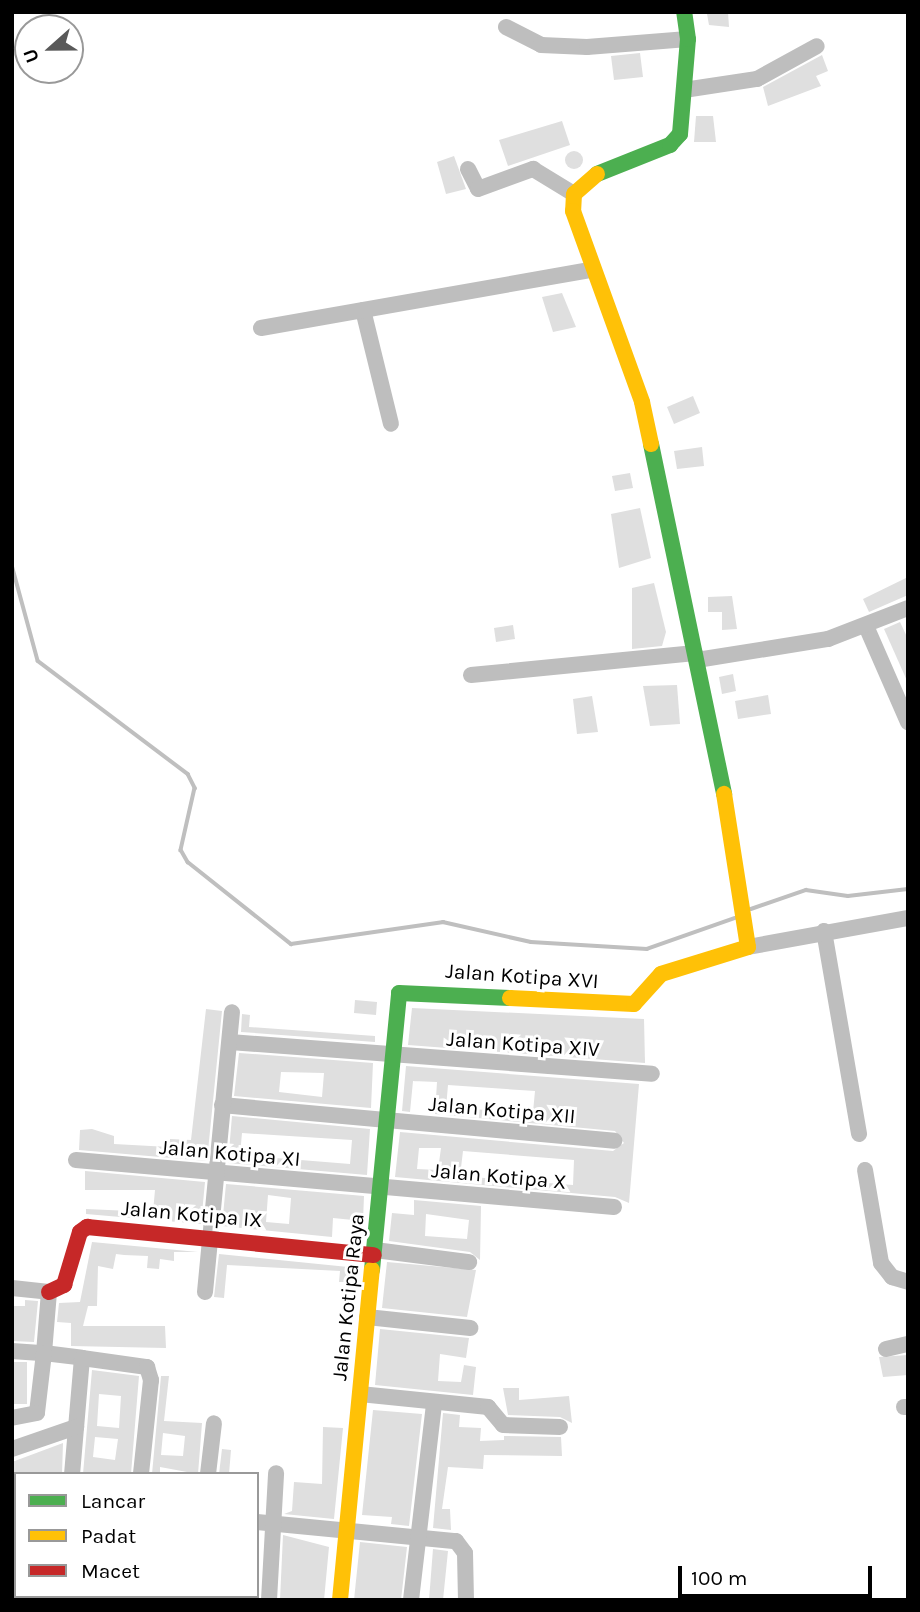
<!DOCTYPE html>
<html>
<head>
<meta charset="utf-8">
<style>
  body { margin:0 }
  #map { position:relative; width:920px; height:1612px; overflow:hidden; background:#fff; font-family:Karla,sans-serif }
  div>[style] { position:absolute }
  [style*='--x'] { left:calc(var(--x)*1px); top:calc(var(--y)*1px); width:calc(var(--w)*1px); rotate:calc(var(--a)*1deg) }
  .stream>* { height:3.5px; margin:-1.75px; padding:0 1.75px; transform-origin:1.75px; border-radius:1.75px; background:#bfbfbf }
  .building>* { inset:0; background:#dfdfdf }
  .round { border-radius:50% }
  .street>* { height:16px; margin:-8px; padding:0 8px; transform-origin:8px; border-radius:8px; background:#bebebe }
  .fast>* { height:16px; margin:-8px; padding:0 8px; transform-origin:8px; border-radius:8px; background:#4caf50 }
  .slow>* { height:16px; margin:-8px; padding:0 8px; transform-origin:8px; border-radius:8px; background:#ffc107 }
  .jam>* { height:16px; margin:-8px; padding:0 8px; transform-origin:8px; border-radius:8px; background:#c62828 }
  span { translate:-50% -50%; white-space:nowrap; text-align:center; line-height:1.15; -webkit-text-stroke:6px #fff; paint-order:stroke }
  .street-label { font-size:21px; color:#000 }
  .frame { position:absolute; inset:0; border:14px solid #000; pointer-events:none }
  .legend { position:absolute; left:14px; top:1472px; width:245px; height:126px; box-sizing:border-box; background:#fff; border:2px solid #999; margin:0; padding:9px 12px; list-style:none; font-size:21px; color:#000 }
  .legend li { display:flex; align-items:center; gap:14px; height:35px }
  .legend b { width:35px; border:2px solid #999 }
  .north { position:absolute; left:14px; top:14px; width:70px; height:70px; box-sizing:border-box; background:#fff; border:2px solid #999; border-radius:50%; rotate:249deg; font-size:19px; font-weight:700; line-height:28px; text-align:center; color:#000 }
  .north::after { content:''; display:block; margin:auto; width:24px; height:32px; background:#595959; clip-path:polygon(50% 0,100% 100%,50% 72%,0 100%) }
  .scale { position:absolute; left:678px; top:1566px; width:194px; height:32px; box-sizing:border-box; border:4px solid #000; border-top:0; padding-left:9px; font-size:21px; line-height:24px; white-space:nowrap; color:#000; -webkit-text-stroke:5px #fff; paint-order:stroke }
</style>
</head>
<body>
<div id="map">
  <div class="stream">
    <i style="--x:12;--y:565;--w:99;--a:74.8"></i>
    <i style="--x:38;--y:661;--w:188;--a:37"></i>
    <i style="--x:188;--y:774;--w:16;--a:63"></i>
    <i style="--x:195;--y:788;--w:64;--a:102.7"></i>
    <i style="--x:181;--y:850;--w:14;--a:60"></i>
    <i style="--x:188;--y:862;--w:132;--a:38.5"></i>
    <i style="--x:291;--y:944;--w:154;--a:-8.2"></i>
    <i style="--x:443;--y:922;--w:90;--a:12.8"></i>
    <i style="--x:531;--y:942;--w:116;--a:3.5"></i>
    <i style="--x:647;--y:949;--w:93;--a:-19.4"></i>
    <i style="--x:751;--y:909;--w:58;--a:-19.1"></i>
    <i style="--x:806;--y:890;--w:42;--a:8.1"></i>
    <i style="--x:848;--y:896;--w:60;--a:-6.7"></i>
  </div>
  <div class="building">
    <i style="clip-path:polygon(728px 12px,729px 27px,709px 25px,707px 14px)"></i>
    <i style="clip-path:polygon(640px 53px,643px 77px,614px 80px,611px 56px)"></i>
    <i style="clip-path:polygon(822px 55px,828px 71px,816px 76px,821px 86px,768px 106px,763px 87px)"></i>
    <i style="clip-path:polygon(696px 116px,713px 116px,716px 142px,694px 142px)"></i>
    <i style="clip-path:polygon(562px 121px,570px 145px,508px 166px,499px 140px)"></i>
    <i class="round" style="left:565px;top:151px;width:18px;height:18px"></i>
    <i style="clip-path:polygon(454px 156px,466px 189px,446px 194px,437px 162px)"></i>
    <i style="clip-path:polygon(562px 293px,576px 327px,553px 332px,542px 297px)"></i>
    <i style="clip-path:polygon(693px 396px,700px 413px,674px 424px,667px 407px)"></i>
    <i style="clip-path:polygon(702px 447px,704px 466px,677px 469px,674px 451px)"></i>
    <i style="clip-path:polygon(630px 473px,633px 488px,615px 491px,612px 476px)"></i>
    <i style="clip-path:polygon(640px 508px,651px 558px,619px 568px,611px 514px)"></i>
    <i style="clip-path:polygon(908px 577px,908px 595px,869px 612px,863px 599px)"></i>
    <i style="clip-path:polygon(654px 583px,666px 632px,662px 646px,632px 649px,632px 588px)"></i>
    <i style="clip-path:polygon(732px 596px,737px 629px,722px 630px,722px 612px,708px 612px,708px 597px)"></i>
    <i style="clip-path:polygon(900px 622px,908px 639px,908px 683px,884px 629px)"></i>
    <i style="clip-path:polygon(513px 625px,515px 639px,496px 642px,494px 628px)"></i>
    <i style="clip-path:polygon(733px 674px,736px 691px,722px 694px,719px 677px)"></i>
    <i style="clip-path:polygon(677px 685px,680px 724px,650px 726px,643px 686px)"></i>
    <i style="clip-path:polygon(768px 695px,771px 714px,738px 719px,735px 701px)"></i>
    <i style="clip-path:polygon(592px 696px,598px 732px,577px 734px,573px 699px)"></i>
    <i style="clip-path:polygon(355px 1000px,377px 1002px,376px 1015px,354px 1013px)"></i>
    <i style="clip-path:polygon(412px 1008px,644px 1019px,645px 1063px,408px 1045px)"></i>
    <i style="clip-path:polygon(206px 1009px,222px 1011px,207px 1161px,79px 1150px,80px 1130px,92px 1129px,114px 1136px,114px 1144px,169px 1147px,170px 1139px,191px 1140px)"></i>
    <i style="clip-path:polygon(242px 1014px,250px 1015px,249px 1027px,375px 1036px,375px 1042px,241px 1032px)"></i>
    <i style="clip-path:polygon(evenodd,239px 1053px,373px 1063px,371px 1108px,234px 1096px,239px 1053px,281px 1072px,324px 1073px,322px 1097px,279px 1092px,281px 1072px)"></i>
    <i style="clip-path:polygon(evenodd,406px 1066px,639px 1084px,629px 1203px,615px 1197px,395px 1177px,400px 1132px,613px 1151px,624px 1143px,615px 1131px,435px 1114px,437px 1082px,413px 1081px,410px 1112px,402px 1111px,406px 1066px,448px 1085px,535px 1091px,533px 1112px,446px 1108px,448px 1085px,406px 1066px,419px 1148px,441px 1148px,438px 1170px,417px 1169px,419px 1148px,406px 1066px,463px 1151px,574px 1160px,573px 1185px,460px 1176px,463px 1151px)"></i>
    <i style="clip-path:polygon(evenodd,232px 1116px,370px 1129px,367px 1175px,228px 1163px,232px 1116px,242px 1133px,352px 1140px,350px 1164px,240px 1155px,242px 1133px)"></i>
    <i style="clip-path:polygon(85px 1171px,205px 1182px,201px 1224px,86px 1214px,86px 1209px,153px 1212px,155px 1190px,85px 1190px)"></i>
    <i style="clip-path:polygon(evenodd,226px 1184px,364px 1196px,363px 1221px,333px 1218px,332px 1237px,222px 1226px,226px 1184px,268px 1195px,291px 1198px,289px 1224px,266px 1222px,268px 1195px)"></i>
    <i style="clip-path:polygon(evenodd,414px 1200px,481px 1206px,480px 1260px,470px 1252px,389px 1241px,392px 1213px,414px 1215px,414px 1200px,426px 1214px,469px 1220px,467px 1239px,425px 1236px,426px 1214px)"></i>
    <i style="clip-path:polygon(92px 1242px,198px 1252px,174px 1252px,174px 1261px,160px 1259px,159px 1269px,147px 1268px,148px 1256px,124px 1255px,116px 1254px,113px 1269px,98px 1266px,97px 1306px,88px 1306px,83px 1326px,165px 1326px,166px 1348px,71px 1346px,71px 1323px,57px 1322px,59px 1303px,80px 1302px)"></i>
    <i style="clip-path:polygon(219px 1254px,358px 1268px,357px 1282px,339px 1282px,340px 1271px,227px 1265px,224px 1298px,214px 1297px)"></i>
    <i style="clip-path:polygon(387px 1262px,476px 1270px,467px 1317px,382px 1308px)"></i>
    <i style="clip-path:polygon(25px 1300px,38px 1301px,34px 1342px,12px 1341px,12px 1306px,25px 1306px)"></i>
    <i style="clip-path:polygon(380px 1329px,469px 1338px,466px 1358px,440px 1354px,438px 1381px,461px 1382px,464px 1365px,476px 1367px,473px 1395px,375px 1385px)"></i>
    <i style="clip-path:polygon(908px 1355px,908px 1375px,883px 1377px,879px 1357px)"></i>
    <i style="clip-path:polygon(12px 1362px,27px 1362px,27px 1404px,13px 1404px)"></i>
    <i style="clip-path:polygon(evenodd,92px 1370px,139px 1376px,131px 1474px,83px 1474px,92px 1370px,99px 1394px,121px 1396px,119px 1428px,97px 1426px,99px 1394px,92px 1370px,95px 1437px,118px 1439px,115px 1460px,93px 1457px,95px 1437px)"></i>
    <i style="clip-path:polygon(evenodd,161px 1376px,169px 1376px,164px 1421px,202px 1423px,198px 1474px,160px 1467px,160px 1474px,152px 1474px,161px 1376px,163px 1433px,185px 1436px,183px 1456px,161px 1455px,163px 1433px)"></i>
    <i style="clip-path:polygon(503px 1388px,519px 1388px,519px 1400px,569px 1396px,572px 1423px,560px 1417px,508px 1415px)"></i>
    <i style="clip-path:polygon(373px 1410px,422px 1414px,409px 1526px,391px 1524px,392px 1517px,362px 1515px)"></i>
    <i style="clip-path:polygon(443px 1413px,460px 1415px,459px 1427px,481px 1428px,480px 1441px,504px 1440px,504px 1436px,561px 1437px,562px 1456px,484px 1455px,483px 1469px,448px 1467px,442px 1509px,450px 1509px,451px 1530px,433px 1528px)"></i>
    <i style="clip-path:polygon(323px 1427px,343px 1428px,334px 1519px,284px 1514px,292px 1511px,294px 1482px,322px 1484px)"></i>
    <i style="clip-path:polygon(63px 1443px,62px 1474px,12px 1474px,12px 1462px)"></i>
    <i style="clip-path:polygon(222px 1449px,231px 1450px,229px 1474px,219px 1474px)"></i>
    <i style="clip-path:polygon(283px 1535px,329px 1547px,324px 1600px,280px 1600px)"></i>
    <i style="clip-path:polygon(360px 1542px,407px 1547px,401px 1600px,354px 1600px)"></i>
    <i style="clip-path:polygon(433px 1549px,448px 1551px,443px 1600px,429px 1600px)"></i>
  </div>
  <div class="street">
    <i style="--x:506;--y:27;--w:39;--a:27"></i>
    <i style="--x:541;--y:45;--w:46;--a:2.5"></i>
    <i style="--x:587;--y:47;--w:101;--a:-4.5"></i>
    <i style="--x:684;--y:90;--w:74;--a:-8.6"></i>
    <i style="--x:757;--y:79;--w:68;--a:-28.8"></i>
    <i style="--x:468;--y:169;--w:22;--a:63"></i>
    <i style="--x:478;--y:189;--w:59;--a:-20"></i>
    <i style="--x:533;--y:169;--w:48;--a:31.4"></i>
    <i style="--x:363;--y:310;--w:117;--a:76.2"></i>
    <i style="--x:261;--y:328;--w:334;--a:-10"></i>
    <i style="--x:866;--y:626;--w:105;--a:66.4"></i>
    <i style="--x:697;--y:660;--w:133;--a:-9.1"></i>
    <i style="--x:828;--y:639;--w:86;--a:-21.2"></i>
    <i style="--x:471;--y:675;--w:225;--a:-5.6"></i>
    <i style="--x:824;--y:931;--w:206;--a:80.2"></i>
    <i style="--x:748;--y:947;--w:163;--a:-10.3"></i>
    <i style="--x:230;--y:1042;--w:423;--a:4.3"></i>
    <i style="--x:222;--y:1105;--w:394;--a:5.2"></i>
    <i style="--x:76;--y:1160;--w:540;--a:4.99"></i>
    <i style="--x:865;--y:1170;--w:94;--a:80.2"></i>
    <i style="--x:881;--y:1263;--w:18;--a:52"></i>
    <i style="--x:892;--y:1277;--w:17;--a:17"></i>
    <i style="--x:375;--y:1250;--w:95;--a:7.3"></i>
    <i style="--x:12;--y:1288;--w:37;--a:6"></i>
    <i style="--x:49;--y:1292;--w:61;--a:94.7"></i>
    <i style="--x:44;--y:1353;--w:38;--a:7"></i>
    <i style="--x:82;--y:1358;--w:116;--a:94.9"></i>
    <i style="--x:205;--y:1292;--w:281;--a:-84.5"></i>
    <i style="--x:367;--y:1317;--w:104;--a:6.1"></i>
    <i style="--x:886;--y:1349;--w:23;--a:-13"></i>
    <i style="--x:12;--y:1351;--w:32;--a:4"></i>
    <i style="--x:44;--y:1353;--w:60;--a:96.7"></i>
    <i style="--x:37;--y:1413;--w:25;--a:169"></i>
    <i style="--x:82;--y:1358;--w:66;--a:7.9"></i>
    <i style="--x:147;--y:1367;--w:14;--a:73"></i>
    <i style="--x:151;--y:1380;--w:95;--a:96.1"></i>
    <i style="--x:360;--y:1394;--w:129;--a:5.8"></i>
    <i style="--x:488;--y:1407;--w:23;--a:50"></i>
    <i style="--x:503;--y:1425;--w:57;--a:2"></i>
    <i style="--x:904;--y:1407;--w:4;--a:0"></i>
    <i style="--x:12;--y:1449;--w:68;--a:-19"></i>
    <i style="--x:208;--y:1474;--w:51;--a:-83.3"></i>
    <i style="--x:12;--y:1511;--w:4;--a:-14"></i>
    <i style="--x:257;--y:1522;--w:200;--a:5.5"></i>
    <i style="--x:456;--y:1541;--w:15;--a:53"></i>
    <i style="--x:465;--y:1553;--w:47;--a:88.8"></i>
    <i style="--x:12;--y:1550;--w:4;--a:-14"></i>
    <i style="--x:58;--y:1596;--w:5;--a:53"></i>
    <i style="--x:77;--y:1600;--w:6;--a:-45"></i>
    <i style="--x:163;--y:1600;--w:6;--a:-45"></i>
    <i style="--x:269;--y:1600;--w:127;--a:-86.8"></i>
    <i style="--x:411;--y:1600;--w:198;--a:-83.3"></i>
  </div>
  <div class="fast">
    <i style="--x:597;--y:174;--w:79;--a:-21.7"></i>
    <i style="--x:670;--y:145;--w:15;--a:-48"></i>
    <i style="--x:680;--y:134;--w:95;--a:-85.2"></i>
    <i style="--x:688;--y:39;--w:27;--a:-98"></i>
    <i style="--x:651;--y:444;--w:358;--a:78.2"></i>
    <i style="--x:372;--y:1270;--w:278;--a:-84.4"></i>
    <i style="--x:399;--y:993;--w:111;--a:2.6"></i>
  </div>
  <div class="slow">
    <i style="--x:597;--y:174;--w:30;--a:139"></i>
    <i style="--x:574;--y:194;--w:17;--a:93"></i>
    <i style="--x:573;--y:211;--w:203;--a:70.1"></i>
    <i style="--x:642;--y:402;--w:43;--a:77.9"></i>
    <i style="--x:510;--y:998;--w:124;--a:2.8"></i>
    <i style="--x:634;--y:1004;--w:40;--a:-48"></i>
    <i style="--x:661;--y:974;--w:91;--a:-17.2"></i>
    <i style="--x:748;--y:947;--w:155;--a:-98.9"></i>
    <i style="--x:340;--y:1600;--w:332;--a:-84.5"></i>
  </div>
  <div class="jam">
    <i style="--x:49;--y:1292;--w:17;--a:-25"></i>
    <i style="--x:64;--y:1285;--w:55;--a:-73.2"></i>
    <i style="--x:80;--y:1232;--w:9;--a:-36"></i>
    <i style="--x:87;--y:1227;--w:288;--a:5.6"></i>
  </div>
  <div class="street-label">
    <span style="left:522px;top:976px;rotate:4deg">Jalan Kotipa XVI</span>
    <span style="left:523px;top:1044px;rotate:4deg">Jalan Kotipa XIV</span>
    <span style="left:502px;top:1110px;rotate:5deg">Jalan Kotipa XII</span>
    <span style="left:230px;top:1153px;rotate:5deg">Jalan Kotipa XI</span>
    <span style="left:499px;top:1176px;rotate:5deg">Jalan Kotipa X</span>
    <span style="left:192px;top:1214px;rotate:5deg">Jalan Kotipa IX</span>
    <span style="left:348px;top:1297px;rotate:-84deg">Jalan Kotipa Raya</span>
  </div>
  <div class="frame"></div>
  <ul class="legend">
  <li><b style="height:9px;background:#4caf50"></b>Lancar</li>
  <li><b style="height:9px;background:#ffc107"></b>Padat</li>
  <li><b style="height:9px;background:#c62828"></b>Macet</li>
  </ul>
  <div class="north">U</div>
  <div class="scale">100 m</div>
</div>
</body>
</html>
